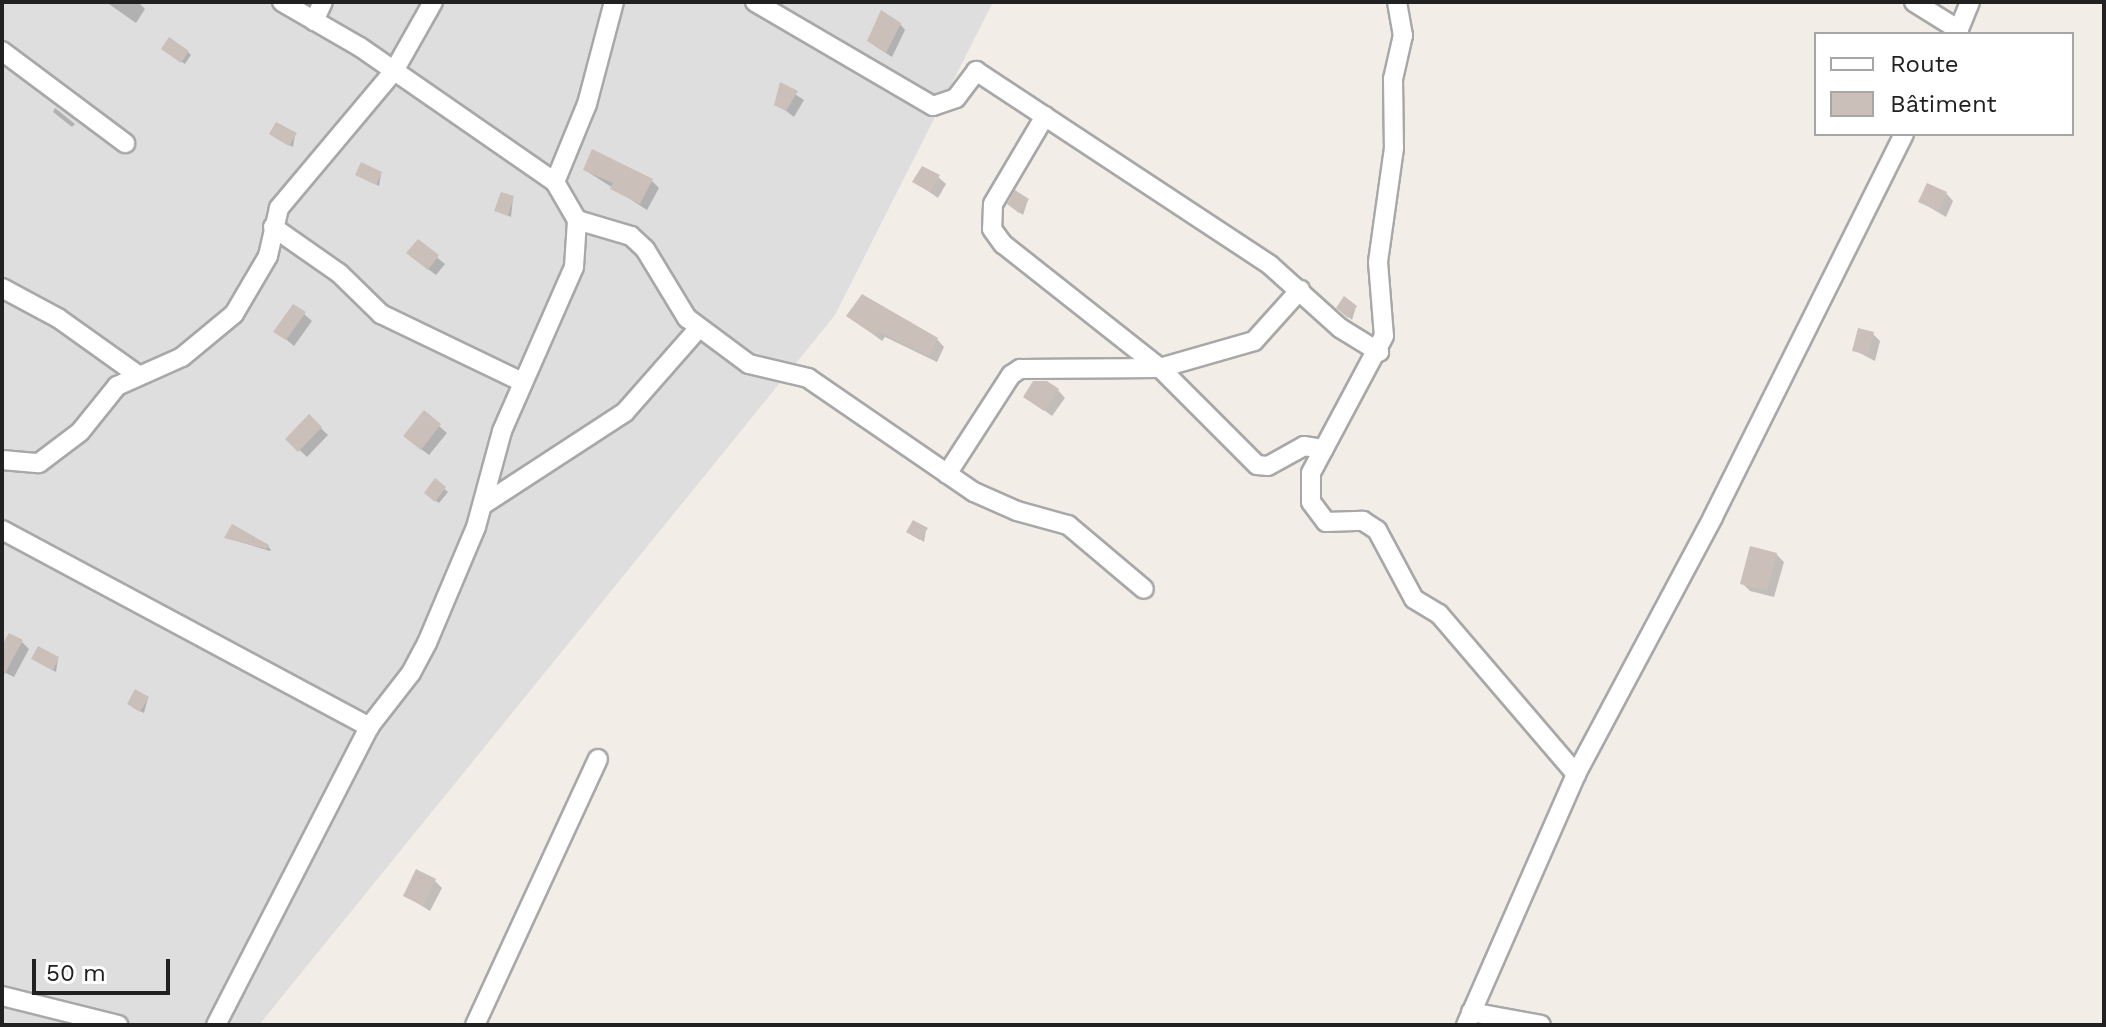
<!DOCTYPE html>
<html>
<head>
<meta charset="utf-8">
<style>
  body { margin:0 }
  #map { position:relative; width:2106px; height:1027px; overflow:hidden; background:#f2ede7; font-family:"Work Sans",sans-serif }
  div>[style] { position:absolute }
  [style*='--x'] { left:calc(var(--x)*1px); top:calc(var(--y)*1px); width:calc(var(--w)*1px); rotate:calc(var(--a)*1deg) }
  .residential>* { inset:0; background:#dfdede }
  .shadow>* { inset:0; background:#0003 }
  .building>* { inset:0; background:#cbbfb9 }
  .roads { filter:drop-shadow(2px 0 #a8a8a8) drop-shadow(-2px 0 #a8a8a8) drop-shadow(0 2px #a8a8a8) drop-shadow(0 -2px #a8a8a8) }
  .minor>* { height:18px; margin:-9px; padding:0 9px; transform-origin:9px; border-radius:9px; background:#fff }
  span { translate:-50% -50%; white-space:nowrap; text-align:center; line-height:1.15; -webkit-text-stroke:8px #fff; paint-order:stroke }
  .frame { position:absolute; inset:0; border:4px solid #212121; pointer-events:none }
  .legend { position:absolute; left:1814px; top:32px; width:260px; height:104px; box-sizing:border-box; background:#fff; border:2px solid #a6a6a6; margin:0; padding:10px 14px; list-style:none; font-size:24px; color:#212121 }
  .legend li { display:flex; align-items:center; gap:16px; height:40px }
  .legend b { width:40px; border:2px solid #a6a6a6 }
  .scale { position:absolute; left:32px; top:959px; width:138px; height:36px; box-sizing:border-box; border:4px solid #212121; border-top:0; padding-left:10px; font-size:24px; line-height:28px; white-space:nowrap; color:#212121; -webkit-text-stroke:6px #fff; paint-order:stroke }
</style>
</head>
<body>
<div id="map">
  <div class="residential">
    <i style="clip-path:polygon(2px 2px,993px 2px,835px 315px,259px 1025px,2px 1025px)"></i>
  </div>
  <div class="shadow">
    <i style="clip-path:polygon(106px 2px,138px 2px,145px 9px,136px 23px)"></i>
    <i style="clip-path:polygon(900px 24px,905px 30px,892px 57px,875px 46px)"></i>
    <i style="clip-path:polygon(167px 52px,188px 52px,191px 55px,185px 64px)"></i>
    <i style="clip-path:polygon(781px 85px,804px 100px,794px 117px,777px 104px)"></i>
    <i style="clip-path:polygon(55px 108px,75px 124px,72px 127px,53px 112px)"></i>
    <i style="clip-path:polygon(295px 135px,293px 147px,274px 137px)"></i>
    <i style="clip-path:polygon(585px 170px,652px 181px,659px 188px,647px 210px)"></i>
    <i style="clip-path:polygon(381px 174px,379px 186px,357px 175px)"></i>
    <i style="clip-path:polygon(938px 177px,946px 184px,938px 198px,915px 182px)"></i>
    <i style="clip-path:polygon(1946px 193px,1953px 201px,1946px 217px,1921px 202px)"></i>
    <i style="clip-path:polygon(513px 198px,511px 217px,496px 210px)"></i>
    <i style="clip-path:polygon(1028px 200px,1023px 215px,1012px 207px)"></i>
    <i style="clip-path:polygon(418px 242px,445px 264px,436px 275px,416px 260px)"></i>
    <i style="clip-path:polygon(1356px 307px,1352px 320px,1338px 308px)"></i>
    <i style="clip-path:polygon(304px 314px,312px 321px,294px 346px,276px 331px)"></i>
    <i style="clip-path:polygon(849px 316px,937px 339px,944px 347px,937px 362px,885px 337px,882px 341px)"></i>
    <i style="clip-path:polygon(1873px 334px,1880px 341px,1875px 361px,1854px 350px)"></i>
    <i style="clip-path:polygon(1058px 390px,1065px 398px,1052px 416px,1025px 396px)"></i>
    <i style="clip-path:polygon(424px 413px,447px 433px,429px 455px,413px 443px)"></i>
    <i style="clip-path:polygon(309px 417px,328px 435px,307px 457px,288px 439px)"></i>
    <i style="clip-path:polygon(435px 481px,448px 492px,439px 503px,426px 493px)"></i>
    <i style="clip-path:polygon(926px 530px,924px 542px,912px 534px)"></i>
    <i style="clip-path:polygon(227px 538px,268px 546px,271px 550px,270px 551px)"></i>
    <i style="clip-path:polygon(1776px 554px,1784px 562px,1774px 597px,1750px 591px,1743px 584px)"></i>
    <i style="clip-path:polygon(22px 642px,29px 649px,14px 677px,2px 671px,2px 649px)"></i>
    <i style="clip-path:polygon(58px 659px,56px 672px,37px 662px)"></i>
    <i style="clip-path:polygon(148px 698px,144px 713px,132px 707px)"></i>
    <i style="clip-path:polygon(434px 880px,442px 888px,430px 911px,406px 896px)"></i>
  </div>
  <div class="building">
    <i style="clip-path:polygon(881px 10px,901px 23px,886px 53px,867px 41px)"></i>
    <i style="clip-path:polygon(169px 37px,189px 51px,181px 63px,161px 49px)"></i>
    <i style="clip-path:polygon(780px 82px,798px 91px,786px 111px,774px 105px)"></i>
    <i style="clip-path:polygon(276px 122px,297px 133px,289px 146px,269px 134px)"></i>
    <i style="clip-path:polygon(592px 149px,653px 179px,640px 204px,610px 189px,613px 183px,583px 170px)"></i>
    <i style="clip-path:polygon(361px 162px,382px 172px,376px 185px,355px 175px)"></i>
    <i style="clip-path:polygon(922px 166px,940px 175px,930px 192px,912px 182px)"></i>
    <i style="clip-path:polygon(1927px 183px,1947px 192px,1938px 211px,1918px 202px)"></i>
    <i style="clip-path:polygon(1015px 190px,1029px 199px,1019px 213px,1007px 204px)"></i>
    <i style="clip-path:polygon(501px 192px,514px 196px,508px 216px,494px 211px)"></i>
    <i style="clip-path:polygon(418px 239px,439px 255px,428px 270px,406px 253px)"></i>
    <i style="clip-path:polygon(862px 294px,938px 338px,929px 356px,877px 331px,874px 335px,846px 316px)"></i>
    <i style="clip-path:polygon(1344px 296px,1357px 306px,1348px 318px,1336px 308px)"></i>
    <i style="clip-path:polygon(293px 304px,306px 312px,286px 340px,273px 332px)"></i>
    <i style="clip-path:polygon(1858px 328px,1874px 332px,1868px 355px,1852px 351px)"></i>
    <i style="clip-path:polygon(1033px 381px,1047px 381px,1059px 389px,1044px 411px,1023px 397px)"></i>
    <i style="clip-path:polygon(424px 410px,441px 424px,421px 450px,403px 436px)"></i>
    <i style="clip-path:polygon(309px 414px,322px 427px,298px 452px,285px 439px)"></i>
    <i style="clip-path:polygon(435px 478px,446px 487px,435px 502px,424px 493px)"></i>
    <i style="clip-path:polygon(913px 520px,928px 528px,920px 540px,906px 532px)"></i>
    <i style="clip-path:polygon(232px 524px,269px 545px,267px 549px,224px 538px)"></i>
    <i style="clip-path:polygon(1750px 546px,1777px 553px,1767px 591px,1740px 584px)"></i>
    <i style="clip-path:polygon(9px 633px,23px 640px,2px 679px,2px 645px)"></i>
    <i style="clip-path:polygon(38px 646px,59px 657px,53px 670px,31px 659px)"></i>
    <i style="clip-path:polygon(135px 689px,149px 697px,140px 712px,127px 704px)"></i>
    <i style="clip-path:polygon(416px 869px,436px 879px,423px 906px,403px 896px)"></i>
  </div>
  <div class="roads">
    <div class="minor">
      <i style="--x:282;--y:2;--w:90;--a:30"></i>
      <i style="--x:360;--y:47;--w:237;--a:34.7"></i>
      <i style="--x:755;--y:2;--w:206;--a:30.3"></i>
      <i style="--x:933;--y:106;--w:24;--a:-19"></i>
      <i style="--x:956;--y:98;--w:34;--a:-53"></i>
      <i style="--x:976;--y:71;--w:352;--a:33.4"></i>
      <i style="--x:1270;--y:265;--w:94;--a:42"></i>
      <i style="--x:1340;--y:328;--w:46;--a:31.6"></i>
      <i style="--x:1397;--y:2;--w:34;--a:80"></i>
      <i style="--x:1403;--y:35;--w:45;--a:102.8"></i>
      <i style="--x:1393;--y:79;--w:69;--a:89.2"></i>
      <i style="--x:1394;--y:148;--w:115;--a:98"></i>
      <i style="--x:1378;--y:262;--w:74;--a:85.4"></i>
      <i style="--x:1384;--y:336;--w:155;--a:118.1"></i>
      <i style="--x:1311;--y:473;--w:29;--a:90"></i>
      <i style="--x:1311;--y:502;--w:25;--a:53"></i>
      <i style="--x:1326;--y:522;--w:37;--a:-2"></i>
      <i style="--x:1363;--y:521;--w:17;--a:33"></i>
      <i style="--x:1377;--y:530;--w:78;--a:61.8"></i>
      <i style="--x:1414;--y:599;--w:29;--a:31"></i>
      <i style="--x:1439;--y:614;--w:211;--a:49.4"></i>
      <i style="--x:1914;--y:2;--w:53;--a:31.9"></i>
      <i style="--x:314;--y:21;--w:21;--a:-65"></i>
      <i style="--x:1957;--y:34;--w:35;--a:-68"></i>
      <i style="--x:2;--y:51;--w:154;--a:36.8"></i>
      <i style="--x:1045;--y:116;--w:102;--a:120.6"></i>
      <i style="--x:993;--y:204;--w:25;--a:92"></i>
      <i style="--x:992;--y:229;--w:19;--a:54"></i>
      <i style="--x:1003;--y:244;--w:200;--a:38.3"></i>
      <i style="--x:1160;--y:368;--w:137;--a:45"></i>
      <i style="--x:1257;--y:465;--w:11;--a:5"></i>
      <i style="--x:1268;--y:466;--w:41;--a:-29.1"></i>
      <i style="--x:1304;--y:446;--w:20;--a:9"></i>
      <i style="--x:577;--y:220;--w:56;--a:16.5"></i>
      <i style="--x:631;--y:236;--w:19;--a:43"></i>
      <i style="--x:645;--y:249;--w:81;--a:58.7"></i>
      <i style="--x:687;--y:318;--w:77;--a:36.6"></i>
      <i style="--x:749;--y:364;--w:61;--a:13.3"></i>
      <i style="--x:808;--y:378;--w:201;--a:34.5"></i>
      <i style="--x:974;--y:492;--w:47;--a:23.8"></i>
      <i style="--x:1017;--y:511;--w:53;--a:15.4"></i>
      <i style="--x:1068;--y:525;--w:99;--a:40.1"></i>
      <i style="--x:273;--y:227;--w:80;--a:34.9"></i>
      <i style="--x:339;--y:273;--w:59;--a:44.3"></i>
      <i style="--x:381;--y:314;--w:157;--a:25.7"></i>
      <i style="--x:2;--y:288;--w:64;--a:28.2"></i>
      <i style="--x:58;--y:318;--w:98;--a:35.5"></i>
      <i style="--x:2;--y:460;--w:37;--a:5"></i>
      <i style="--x:39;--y:463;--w:51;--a:-37.1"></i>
      <i style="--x:80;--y:432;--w:59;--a:-51.2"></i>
      <i style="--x:117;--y:386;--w:71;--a:-24"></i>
      <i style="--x:182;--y:357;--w:67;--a:-39.6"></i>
      <i style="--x:234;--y:314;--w:67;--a:-59.6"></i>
      <i style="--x:268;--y:256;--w:49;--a:-77.1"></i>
      <i style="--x:279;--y:208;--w:179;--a:-50"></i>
      <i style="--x:394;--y:71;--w:79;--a:-60.5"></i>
      <i style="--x:947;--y:474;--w:118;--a:-57.1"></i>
      <i style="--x:1011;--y:375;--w:11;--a:-34"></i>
      <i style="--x:1020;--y:369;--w:140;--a:-0.4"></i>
      <i style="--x:1160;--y:368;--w:98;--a:-16"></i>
      <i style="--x:1254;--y:341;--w:69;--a:-48"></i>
      <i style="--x:484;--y:504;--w:168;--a:-33.1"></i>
      <i style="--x:625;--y:412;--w:111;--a:-48.7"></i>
      <i style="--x:2;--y:530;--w:417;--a:28.2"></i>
      <i style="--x:2;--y:996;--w:120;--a:14"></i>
      <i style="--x:1471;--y:1012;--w:71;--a:10.5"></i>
      <i style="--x:216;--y:1025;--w:335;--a:-62.8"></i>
      <i style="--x:369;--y:727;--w:68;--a:-52.1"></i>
      <i style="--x:411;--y:673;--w:34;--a:-62"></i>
      <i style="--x:427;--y:643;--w:126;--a:-67.1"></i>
      <i style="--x:476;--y:527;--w:99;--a:-74.8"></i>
      <i style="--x:502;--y:431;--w:179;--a:-66.3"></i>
      <i style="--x:574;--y:267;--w:47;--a:-86.3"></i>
      <i style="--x:577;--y:220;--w:44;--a:-120.1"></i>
      <i style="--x:555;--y:182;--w:84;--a:-67.7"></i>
      <i style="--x:587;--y:104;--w:106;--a:-75.2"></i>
      <i style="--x:475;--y:1025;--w:293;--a:-65.2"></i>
      <i style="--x:1466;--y:1025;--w:274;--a:-66.3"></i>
      <i style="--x:1576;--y:774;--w:291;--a:-61.9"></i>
      <i style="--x:1713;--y:517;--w:428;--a:-63.5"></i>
    </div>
  </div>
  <div class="frame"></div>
  <ul class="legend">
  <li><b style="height:10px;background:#fff"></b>Route</li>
  <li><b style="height:22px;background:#cbbfb9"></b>Bâtiment</li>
  </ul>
  <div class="scale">50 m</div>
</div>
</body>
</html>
